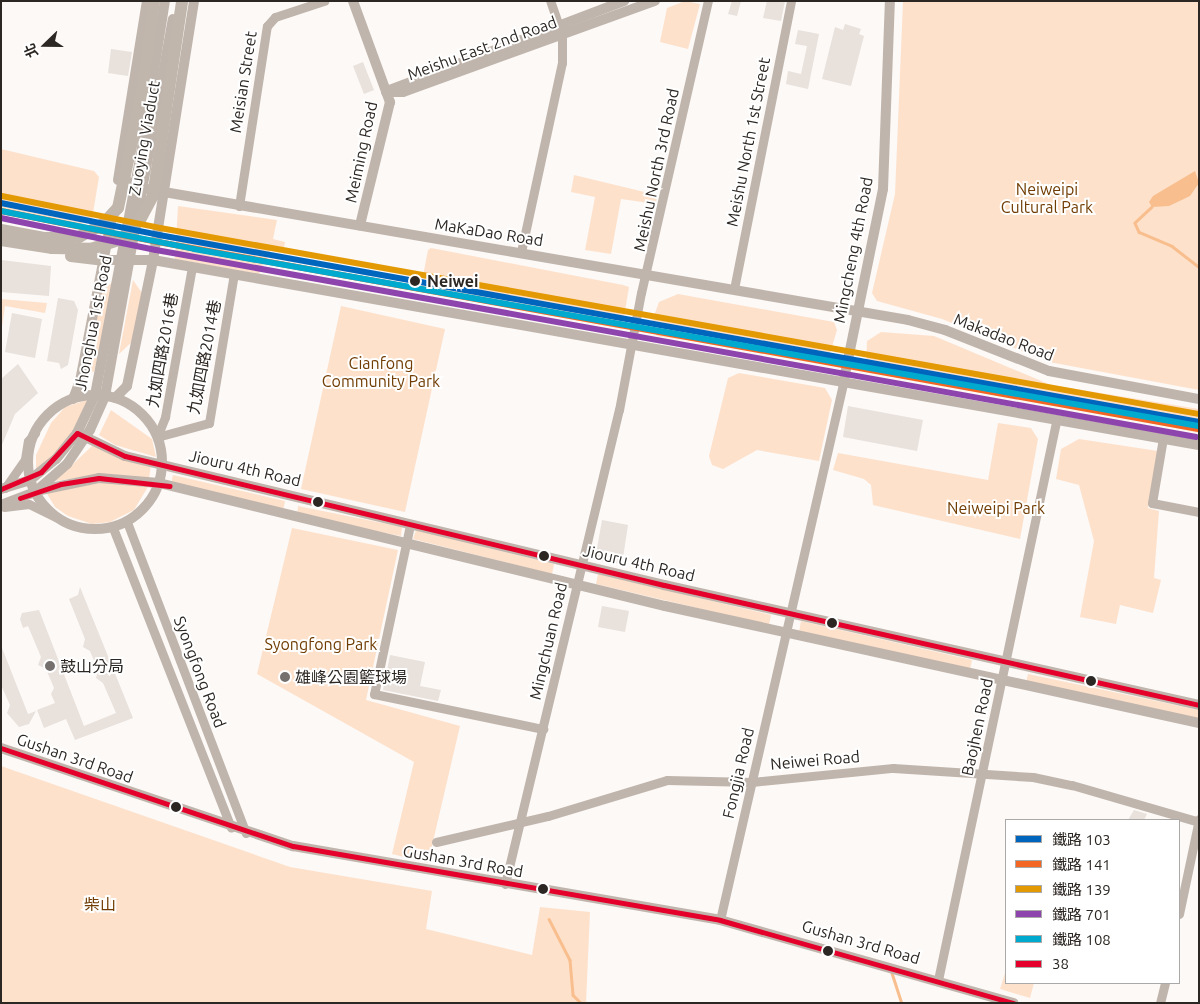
<!DOCTYPE html>
<html>
<head>
<meta charset="utf-8">
<style>
  body { margin:0 }
  #map { position:relative; width:1200px; height:1004px; overflow:hidden; background:#fcf9f7; font-family:Ubuntu,"Noto Sans TC",sans-serif }
  div>[style] { position:absolute }
  [style*='--x'] { left:calc(var(--x)*1px); top:calc(var(--y)*1px); width:calc(var(--w)*1px); rotate:calc(var(--a)*1deg) }
  .green>* { inset:0; background:#fee1cb }
  .water>* { inset:0; background:#f8be8d }
  .stream>* { height:2.5px; margin:-1.25px; padding:0 1.25px; transform-origin:1.25px; border-radius:1.25px; background:#f8be8d }
  .building>* { inset:0; background:#e9e1db }
  .minor>* { height:9px; margin:-4.5px; padding:0 4.5px; transform-origin:4.5px; border-radius:4.5px; background:#c0b5ac }
  .tertiary>* { height:10px; margin:-5px; padding:0 5px; transform-origin:5px; border-radius:5px; background:#c0b5ac }
  .tertiary>.ring { margin:-5px; padding:0; box-sizing:content-box; background:none; border:10px solid #c0b5ac; border-radius:50% }
  .primary>* { height:12px; margin:-6px; padding:0 6px; transform-origin:6px; border-radius:6px; background:#c0b6ac }
  .bus-1>* { height:5px; margin:-2.5px; padding:0 2.5px; transform-origin:2.5px; border-radius:2.5px; background:#e4002b }
  .rail-1>* { height:6px; margin:-3px; padding:0 3px; transform-origin:3px; border-radius:3px; background:#0065bd }
  .rail-2>* { height:6px; margin:-3px; padding:0 3px; transform-origin:3px; border-radius:3px; background:#f26522 }
  .rail-3>* { height:6px; margin:-3px; padding:0 3px; transform-origin:3px; border-radius:3px; background:#e39904 }
  .rail-4>* { height:6px; margin:-3px; padding:0 3px; transform-origin:3px; border-radius:3px; background:#8e44ad }
  .rail-5>* { height:6px; margin:-3px; padding:0 3px; transform-origin:3px; border-radius:3px; background:#00a9ce }
  .dots>* { width:14px; height:14px; translate:-50% -50%; box-sizing:border-box; border:2px solid #fff; border-radius:50% }
  span { translate:-50% -50%; white-space:nowrap; text-align:center; line-height:1.15; -webkit-text-stroke:4px #fff; paint-order:stroke }
  .street-label { font-size:16px; color:#2c2723 }
  .park-label { font-size:16px; color:#703c02 }
  .stop-label { font-size:16px; color:#2c2723; font-weight:700 }
  .left { translate:0 -50%; text-align:left }
  .poi-label { font-size:16px; color:#2c2723 }
  .frame { position:absolute; inset:0; border:2px solid #2c2723; pointer-events:none }
  .legend { position:absolute; left:1005px; top:819px; width:175px; height:165px; box-sizing:border-box; background:#fff; border:1px solid #aba9a7; margin:0; padding:6px 9px; list-style:none; font-size:15px; color:#2c2723 }
  .legend li { display:flex; align-items:center; gap:10px; height:25px }
  .legend b { width:25px; border:1px solid #aba9a7 }
  .north { position:absolute; left:20px; top:20px; width:50px; height:50px; -webkit-text-stroke:4px #fff; paint-order:stroke; rotate:248deg; font-size:14px; font-weight:700; line-height:20px; text-align:center; color:#2c2723 }
  .north::after { content:''; display:block; margin:auto; width:18px; height:22px; background:#2c2723; clip-path:polygon(50% 0,100% 100%,50% 72%,0 100%) }
</style>
</head>
<body>
<div id="map">
  <div class="green">
    <i style="clip-path:polygon(685px 1px,700px 4px,688px 49px,660px 42px,667px 8px)"></i>
    <i style="clip-path:polygon(903px 1px,1199px 1px,1199px 390px,1049px 362px,942px 319px,877px 301px,872px 293px,895px 194px)"></i>
    <i style="clip-path:polygon(1px 149px,94px 171px,99px 177px,92px 219px,80px 225px,1px 210px)"></i>
    <i style="clip-path:polygon(574px 175px,657px 195px,656px 204px,621px 199px,611px 254px,585px 250px,595px 197px,571px 192px)"></i>
    <i style="clip-path:polygon(178px 206px,277px 220px,273px 239px,285px 242px,284px 248px,272px 247px,259px 274px,175px 259px)"></i>
    <i style="clip-path:polygon(431px 248px,623px 285px,629px 287px,622px 329px,420px 291px,428px 250px)"></i>
    <i style="clip-path:polygon(115px 280px,94px 372px,86px 370px,103px 290px)"></i>
    <i style="clip-path:polygon(133px 280px,142px 293px,133px 341px,119px 354px)"></i>
    <i style="clip-path:polygon(678px 294px,834px 322px,837px 330px,828px 360px,657px 336px,650px 327px,659px 302px)"></i>
    <i style="clip-path:polygon(1px 299px,47px 303px,45px 313px,5px 306px,1px 334px)"></i>
    <i style="clip-path:polygon(341px 306px,445px 329px,405px 512px,301px 489px)"></i>
    <i style="clip-path:polygon(881px 332px,934px 336px,1051px 385px,1199px 409px,1199px 433px,866px 363px,867px 341px)"></i>
    <i style="clip-path:polygon(739px 373px,825px 388px,832px 400px,819px 461px,757px 450px,723px 469px,712px 465px,709px 456px,728px 378px)"></i>
    <i style="clip-path:polygon(90px 399px,65px 444px,36px 472px,36px 455px,51px 423px,65px 407px)"></i>
    <i style="clip-path:polygon(111px 410px,152px 439px,156px 457px,115px 445px,99px 435px)"></i>
    <i style="clip-path:polygon(998px 423px,1031px 428px,1038px 439px,1020px 539px,873px 505px,871px 485px,864px 479px,833px 470px,838px 453px,988px 480px)"></i>
    <i style="clip-path:polygon(1079px 439px,1158px 451px,1148px 508px,1159px 511px,1154px 578px,1161px 580px,1153px 613px,1120px 605px,1116px 624px,1080px 617px,1094px 541px,1079px 485px,1056px 479px,1061px 449px)"></i>
    <i style="clip-path:polygon(92px 446px,151px 464px,149px 479px,109px 474px,55px 481px)"></i>
    <i style="clip-path:polygon(173px 475px,285px 501px,283px 511px,171px 484px)"></i>
    <i style="clip-path:polygon(106px 482px,149px 485px,134px 510px,110px 522px,92px 524px,68px 516px,55px 507px,46px 492px)"></i>
    <i style="clip-path:polygon(298px 506px,402px 527px,401px 536px,297px 516px)"></i>
    <i style="clip-path:polygon(292px 528px,398px 550px,366px 700px,460px 726px,428px 863px,392px 854px,414px 762px,257px 674px)"></i>
    <i style="clip-path:polygon(416px 530px,554px 564px,552px 574px,413px 539px)"></i>
    <i style="clip-path:polygon(598px 574px,771px 615px,769px 625px,596px 584px)"></i>
    <i style="clip-path:polygon(801px 621px,972px 660px,970px 670px,799px 632px)"></i>
    <i style="clip-path:polygon(1028px 674px,1199px 710px,1199px 719px,1026px 683px)"></i>
    <i style="clip-path:polygon(1px 766px,290px 867px,432px 891px,426px 929px,532px 955px,540px 907px,590px 912px,586px 1003px,1px 1003px)"></i>
    <i style="clip-path:polygon(1006px 970px,1006px 983px,1034px 983px,1030px 998px,1000px 989px)"></i>
  </div>
  <div class="water">
    <i style="clip-path:polygon(1195px 171px,1199px 183px,1190px 196px,1169px 206px,1152px 207px,1149px 202px,1153px 196px)"></i>
  </div>
  <div class="stream">
    <i style="--x:1152;--y:207;--w:23;--a:137"></i>
    <i style="--x:1135;--y:223;--w:10;--a:66"></i>
    <i style="--x:1139;--y:232;--w:36;--a:23"></i>
    <i style="--x:1172;--y:246;--w:34;--a:38"></i>
    <i style="--x:549;--y:919;--w:46;--a:62.9"></i>
    <i style="--x:570;--y:960;--w:35;--a:85"></i>
    <i style="--x:573;--y:995;--w:11;--a:45"></i>
    <i style="--x:892;--y:973;--w:32;--a:72"></i>
  </div>
  <div class="building">
    <i style="clip-path:polygon(732px 1px,741px 1px,737px 16px,728px 14px)"></i>
    <i style="clip-path:polygon(767px 1px,785px 1px,781px 21px,763px 18px)"></i>
    <i style="clip-path:polygon(845px 24px,861px 29px,859px 34px,864px 36px,851px 86px,822px 79px,835px 27px,843px 30px)"></i>
    <i style="clip-path:polygon(798px 30px,819px 34px,808px 89px,786px 84px,788px 71px,801px 74px,807px 46px,795px 44px)"></i>
    <i style="clip-path:polygon(111px 49px,132px 52px,128px 76px,108px 73px)"></i>
    <i style="clip-path:polygon(363px 62px,374px 90px,364px 94px,353px 66px)"></i>
    <i style="clip-path:polygon(1px 260px,51px 266px,49px 296px,1px 292px)"></i>
    <i style="clip-path:polygon(58px 298px,74px 301px,78px 310px,68px 365px,61px 369px,59px 363px,47px 361px)"></i>
    <i style="clip-path:polygon(12px 313px,42px 319px,35px 358px,5px 352px)"></i>
    <i style="clip-path:polygon(18px 364px,38px 393px,15px 414px,1px 447px,1px 379px)"></i>
    <i style="clip-path:polygon(848px 406px,923px 420px,917px 451px,843px 437px)"></i>
    <i style="clip-path:polygon(602px 520px,628px 525px,622px 564px,595px 560px)"></i>
    <i style="clip-path:polygon(80px 587px,133px 718px,75px 740px,66px 719px,44px 728px,37px 710px,55px 703px,51px 694px,54px 688px,46px 669px,38px 665px,41px 657px,28px 626px,23px 628px,20px 619px,22px 613px,39px 610px,84px 726px,116px 713px,103px 683px,96px 678px,98px 670px,90px 651px,83px 647px,85px 639px,69px 599px,78px 595px)"></i>
    <i style="clip-path:polygon(602px 606px,629px 611px,625px 632px,598px 627px)"></i>
    <i style="clip-path:polygon(2px 648px,28px 714px,36px 711px,29px 724px,19px 727px,7px 713px,10px 705px,1px 685px)"></i>
    <i style="clip-path:polygon(390px 655px,425px 662px,420px 686px,441px 690px,438px 701px,383px 690px)"></i>
    <i style="clip-path:polygon(1134px 810px,1147px 814px,1144px 820px,1128px 820px)"></i>
  </div>
  <div class="minor">
    <i style="--x:239;--y:206;--w:182;--a:-81.2"></i>
    <i style="--x:267;--y:26;--w:12;--a:-48"></i>
    <i style="--x:275;--y:17;--w:52;--a:-18.1"></i>
    <i style="--x:521;--y:252;--w:193;--a:-77.8"></i>
    <i style="--x:562;--y:63;--w:28;--a:-90"></i>
    <i style="--x:562;--y:35;--w:36;--a:-109"></i>
    <i style="--x:734;--y:289;--w:294;--a:-78.8"></i>
    <i style="--x:157;--y:437;--w:54;--a:-15.1"></i>
    <i style="--x:209;--y:423;--w:151;--a:-80.5"></i>
    <i style="--x:157;--y:437;--w:22;--a:-68"></i>
    <i style="--x:165;--y:417;--w:152;--a:-79.8"></i>
    <i style="--x:1163;--y:438;--w:66;--a:99.6"></i>
    <i style="--x:1152;--y:503;--w:48;--a:10.8"></i>
    <i style="--x:5;--y:488;--w:35;--a:-55"></i>
    <i style="--x:25;--y:459;--w:18;--a:-81"></i>
    <i style="--x:28;--y:441;--w:11;--a:-49"></i>
    <i style="--x:4;--y:507;--w:25;--a:-7"></i>
    <i style="--x:29;--y:504;--w:30;--a:26"></i>
    <i style="--x:127;--y:522;--w:333;--a:69.1"></i>
    <i style="--x:410;--y:525;--w:173;--a:102"></i>
    <i style="--x:374;--y:694;--w:173;--a:11.7"></i>
    <i style="--x:113;--y:528;--w:322;--a:68.5"></i>
    <i style="--x:436;--y:842;--w:115;--a:-13.1"></i>
    <i style="--x:548;--y:816;--w:124;--a:-16.8"></i>
    <i style="--x:667;--y:780;--w:85;--a:1.3"></i>
    <i style="--x:752;--y:782;--w:142;--a:-5.7"></i>
    <i style="--x:893;--y:768;--w:140;--a:3.7"></i>
    <i style="--x:1033;--y:777;--w:40;--a:12"></i>
    <i style="--x:1072;--y:785;--w:132;--a:16.2"></i>
    <i style="--x:505;--y:884;--w:488;--a:-76.5"></i>
    <i style="--x:619;--y:410;--w:119;--a:-79.4"></i>
    <i style="--x:641;--y:293;--w:300;--a:-77.1"></i>
    <i style="--x:1179;--y:914;--w:97;--a:-78.1"></i>
    <i style="--x:720;--y:920;--w:550;--a:-77.08"></i>
    <i style="--x:938;--y:980;--w:570;--a:-78.06"></i>
    <i style="--x:1160;--y:1003;--w:21;--a:-76"></i>
  </div>
  <div class="tertiary">
    <i style="--x:353;--y:1;--w:108;--a:69.9"></i>
    <i style="--x:390;--y:102;--w:127;--a:103.7"></i>
    <i style="--x:387;--y:91;--w:254;--a:-20.8"></i>
    <i style="--x:386;--y:92;--w:17;--a:0"></i>
    <i style="--x:403;--y:92;--w:268;--a:-19.9"></i>
    <i style="--x:120;--y:176;--w:19;--a:36"></i>
    <i style="--x:135;--y:187;--w:784;--a:9.76"></i>
    <i style="--x:908;--y:320;--w:38;--a:15"></i>
    <i style="--x:945;--y:330;--w:112;--a:21.5"></i>
    <i style="--x:1049;--y:371;--w:153;--a:10.6"></i>
    <i style="--x:118;--y:180;--w:181;--a:-80.8"></i>
    <i style="--x:105;--y:260;--w:48;--a:0"></i>
    <i style="--x:153;--y:260;--w:1062;--a:10.03"></i>
    <i style="--x:843;--y:384;--w:199;--a:-78.4"></i>
    <i style="--x:883;--y:189;--w:188;--a:-87.9"></i>
    <i class="ring" style="left:28px;top:395px;width:124px;height:124px"></i>
    <i style="--x:115;--y:398;--w:17;--a:-45"></i>
    <i style="--x:127;--y:386;--w:129;--a:-78.3"></i>
    <i style="--x:153;--y:260;--w:262;--a:-81"></i>
    <i style="--x:73;--y:399;--w:19;--a:-69"></i>
    <i style="--x:80;--y:381;--w:172;--a:-79"></i>
    <i style="--x:77;--y:433;--w:53;--a:25.6"></i>
    <i style="--x:125;--y:456;--w:554;--a:13.46"></i>
    <i style="--x:664;--y:585;--w:548;--a:12.64"></i>
    <i style="--x:1;--y:489;--w:30;--a:-17"></i>
    <i style="--x:30;--y:480;--w:33;--a:-39"></i>
    <i style="--x:56;--y:459;--w:33;--a:-51"></i>
    <i style="--x:77;--y:433;--w:42;--a:-64.7"></i>
    <i style="--x:95;--y:395;--w:239;--a:-79.2"></i>
    <i style="--x:140;--y:160;--w:161;--a:-81.1"></i>
    <i style="--x:36;--y:491;--w:64;--a:-11.7"></i>
    <i style="--x:99;--y:478;--w:60;--a:4.8"></i>
    <i style="--x:159;--y:483;--w:521;--a:13.66"></i>
    <i style="--x:665;--y:606;--w:547;--a:12.36"></i>
    <i style="--x:1;--y:505;--w:36;--a:-21"></i>
    <i style="--x:35;--y:492;--w:43;--a:-41.2"></i>
    <i style="--x:67;--y:464;--w:41;--a:-55.9"></i>
    <i style="--x:90;--y:430;--w:37;--a:-66"></i>
    <i style="--x:105;--y:396;--w:383;--a:-79.8"></i>
    <i style="--x:1;--y:748;--w:308;--a:18.6"></i>
    <i style="--x:293;--y:846;--w:433;--a:9.8"></i>
    <i style="--x:720;--y:920;--w:305;--a:15.8"></i>
  </div>
  <div class="primary">
    <i style="--x:1;--y:230;--w:45;--a:10.3"></i>
    <i style="--x:45;--y:238;--w:34;--a:-2"></i>
    <i style="--x:79;--y:237;--w:26;--a:-28"></i>
    <i style="--x:102;--y:225;--w:23;--a:-47"></i>
    <i style="--x:118;--y:208;--w:111;--a:-78.1"></i>
    <i style="--x:141;--y:99;--w:99;--a:-82.4"></i>
    <i style="--x:1;--y:240;--w:52;--a:8.9"></i>
    <i style="--x:52;--y:248;--w:39;--a:1"></i>
    <i style="--x:91;--y:249;--w:33;--a:-18"></i>
    <i style="--x:122;--y:239;--w:26;--a:-47"></i>
    <i style="--x:140;--y:220;--w:27;--a:-62"></i>
    <i style="--x:153;--y:196;--w:197;--a:-81.5"></i>
    <i style="--x:71;--y:256;--w:34;--a:7"></i>
  </div>
  <div class="bus-1">
    <i style="--x:1;--y:489;--w:43;--a:-23"></i>
    <i style="--x:41;--y:472;--w:53;--a:-47.3"></i>
    <i style="--x:77;--y:433;--w:53;--a:25.6"></i>
    <i style="--x:125;--y:456;--w:554;--a:13.46"></i>
    <i style="--x:664;--y:585;--w:548;--a:12.64"></i>
    <i style="--x:20;--y:498;--w:43;--a:-18.9"></i>
    <i style="--x:61;--y:484;--w:38;--a:-9"></i>
    <i style="--x:99;--y:478;--w:71;--a:6.4"></i>
    <i style="--x:1;--y:748;--w:308;--a:18.6"></i>
    <i style="--x:293;--y:846;--w:433;--a:9.8"></i>
    <i style="--x:720;--y:920;--w:305;--a:15.8"></i>
  </div>
  <div class="rail-1">
    <i style="--x:1;--y:203;--w:161;--a:11.4"></i>
    <i style="--x:159;--y:235;--w:1057;--a:10.19"></i>
  </div>
  <div class="rail-2">
    <i style="--x:1;--y:211;--w:160;--a:11.2"></i>
    <i style="--x:158;--y:242;--w:1057;--a:10.19"></i>
  </div>
  <div class="rail-3">
    <i style="--x:2;--y:196;--w:161;--a:11.4"></i>
    <i style="--x:160;--y:228;--w:1056;--a:10.15"></i>
  </div>
  <div class="rail-4">
    <i style="--x:1;--y:218;--w:158;--a:11.7"></i>
    <i style="--x:156;--y:250;--w:1057;--a:10.19"></i>
  </div>
  <div class="rail-5">
    <i style="--x:1;--y:211;--w:197;--a:11.1"></i>
    <i style="--x:194;--y:249;--w:1020;--a:9.99"></i>
  </div>
  <div class="dots">
    <i style="left:415px;top:281px;background:#2c2723"></i>
    <i style="left:318px;top:502px;background:#2c2723"></i>
    <i style="left:544px;top:556px;background:#2c2723"></i>
    <i style="left:832px;top:623px;background:#2c2723"></i>
    <i style="left:50px;top:666px;background:#75706d"></i>
    <i style="left:285px;top:677px;background:#75706d"></i>
    <i style="left:1091px;top:681px;background:#2c2723"></i>
    <i style="left:176px;top:807px;background:#2c2723"></i>
    <i style="left:543px;top:889px;background:#2c2723"></i>
    <i style="left:828px;top:951px;background:#2c2723"></i>
  </div>
  <div class="street-label">
    <span style="left:482px;top:48px;rotate:-20deg">Meishu East 2nd Road</span>
    <span style="left:243px;top:82px;rotate:-81deg">Meisian Street</span>
    <span style="left:144px;top:138px;rotate:-80deg">Zuoying Viaduct</span>
    <span style="left:748px;top:142px;rotate:-79deg">Meishu North 1st Street</span>
    <span style="left:361px;top:152px;rotate:-78deg">Meiming Road</span>
    <span style="left:656px;top:170px;rotate:-78deg">Meishu North 3rd Road</span>
    <span style="left:489px;top:232px;rotate:9deg">MaKaDao Road</span>
    <span style="left:853px;top:250px;rotate:-79deg">Mingcheng 4th Road</span>
    <span style="left:93px;top:323px;rotate:-79deg">Jhonghua 1st Road</span>
    <span style="left:1004px;top:337px;rotate:21deg">Makadao Road</span>
    <span style="left:162px;top:350px;rotate:-80deg">九如四路2016巷</span>
    <span style="left:204px;top:357px;rotate:-79deg">九如四路2014巷</span>
    <span style="left:245px;top:468px;rotate:13deg">Jiouru 4th Road</span>
    <span style="left:639px;top:563px;rotate:13deg">Jiouru 4th Road</span>
    <span style="left:548px;top:641px;rotate:-77deg">Mingchuan Road</span>
    <span style="left:200px;top:672px;rotate:69deg">Syongfong Road</span>
    <span style="left:977px;top:727px;rotate:-78deg">Baojhen Road</span>
    <span style="left:75px;top:758px;rotate:19deg">Gushan 3rd Road</span>
    <span style="left:815px;top:760px;rotate:-5deg">Neiwei Road</span>
    <span style="left:738px;top:773px;rotate:-77deg">Fongjia Road</span>
    <span style="left:463px;top:861px;rotate:10deg">Gushan 3rd Road</span>
    <span style="left:861px;top:942px;rotate:16deg">Gushan 3rd Road</span>
  </div>
  <div class="park-label">
    <span style="left:1047px;top:198px">Neiweipi<br>Cultural Park</span>
    <span style="left:381px;top:372px">Cianfong<br>Community Park</span>
    <span style="left:996px;top:508px">Neiweipi Park</span>
    <span style="left:321px;top:644px">Syongfong Park</span>
    <span style="left:100px;top:904px">柴山</span>
  </div>
  <div class="stop-label">
    <span class="left" style="left:427px;top:281px">Neiwei</span>
  </div>
  <div class="poi-label">
    <span class="left" style="left:60px;top:666px">鼓山分局</span>
    <span class="left" style="left:295px;top:677px">雄峰公園籃球場</span>
  </div>
  <div class="frame"></div>
  <ul class="legend">
  <li><b style="height:6px;background:#0065bd"></b>鐵路 103</li>
  <li><b style="height:6px;background:#f26522"></b>鐵路 141</li>
  <li><b style="height:6px;background:#e39904"></b>鐵路 139</li>
  <li><b style="height:6px;background:#8e44ad"></b>鐵路 701</li>
  <li><b style="height:6px;background:#00a9ce"></b>鐵路 108</li>
  <li><b style="height:6px;background:#e4002b"></b>38</li>
  </ul>
  <div class="north">北</div>
</div>
</body>
</html>
